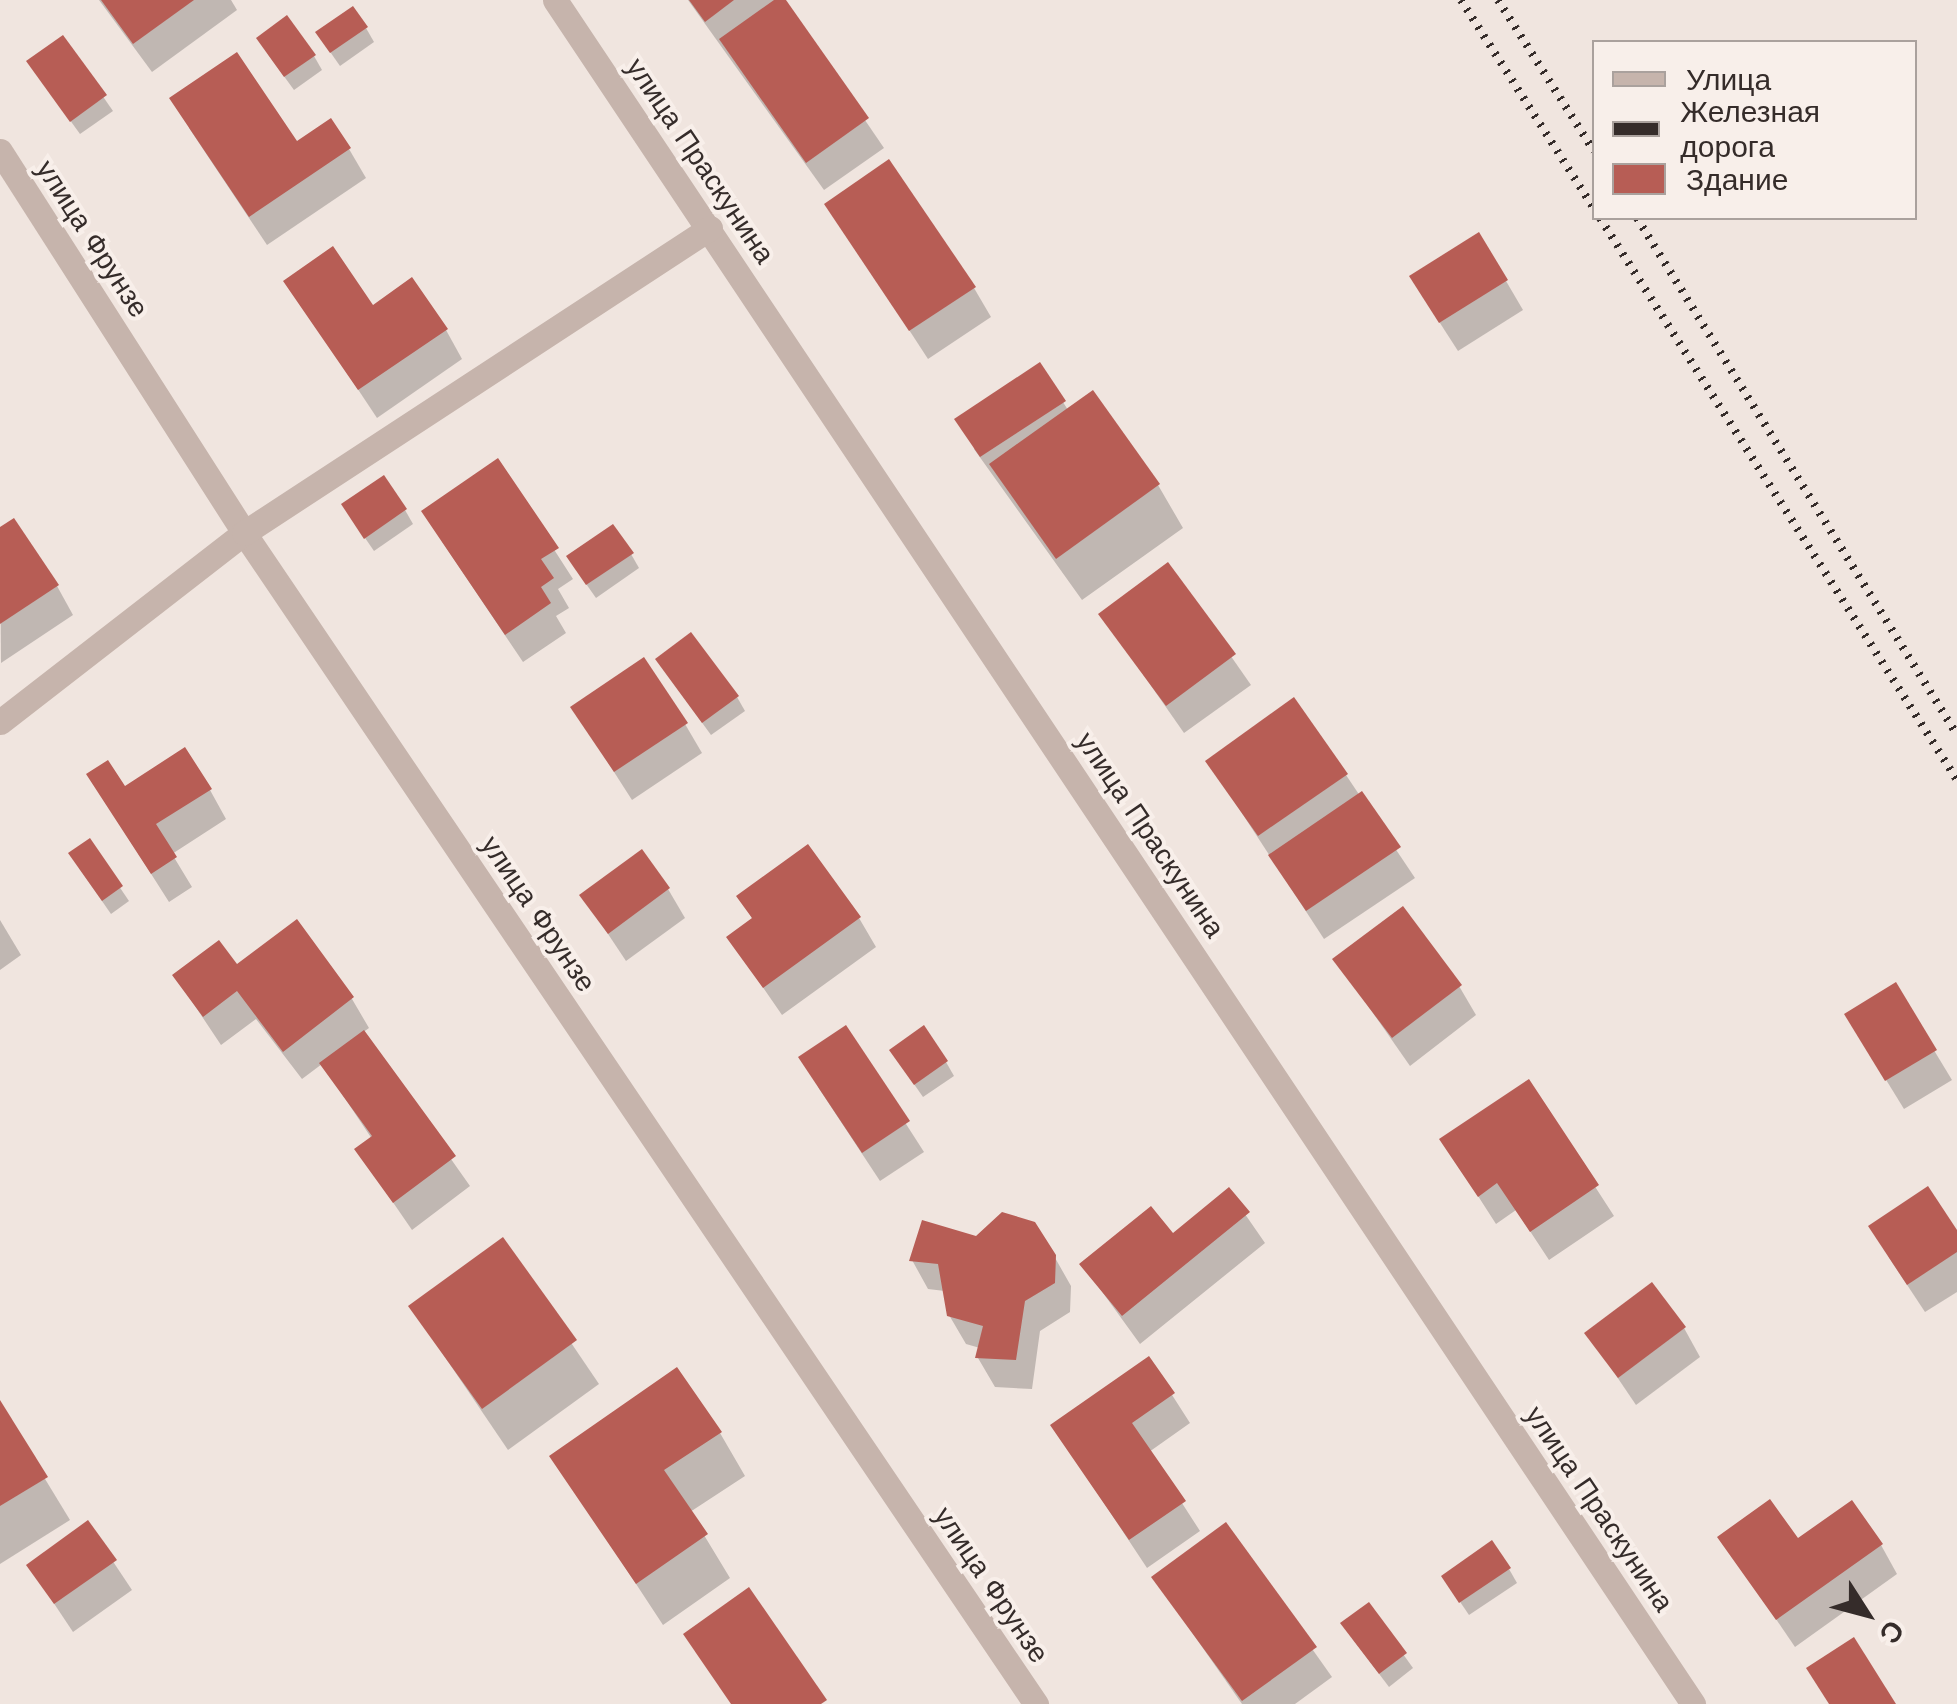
<!DOCTYPE html>
<html>
<head>
<meta charset="utf-8">
<style>
  body { margin:0 }
  #map { position:relative; width:1957px; height:1704px; overflow:hidden; background:#f0e5df; font-family:"Work Sans",sans-serif }
  div>[style] { position:absolute }
  [style*='--x'] { left:calc(var(--x)*1px); top:calc(var(--y)*1px); width:calc(var(--w)*1px); rotate:calc(var(--a)*1deg) }
  .shadow>* { inset:0; background:#0003 }
  .building>* { inset:0; background:#b75d55 }
  .minor>* { height:25px; margin:-12.5px; padding:0 12.5px; transform-origin:12.5px; border-radius:12.5px; background:#c6b4ac }
  .rail>* { height:8px; margin-top:-4px; transform-origin:0; background:repeating-linear-gradient(90deg,#352c2a 0 2.5px,transparent 0 10.5px) }
  span { translate:-50% -50%; white-space:nowrap; text-align:center; line-height:1.15; -webkit-text-stroke:8px #f8efea; paint-order:stroke }
  .street-label { font-size:28px; color:#352c2a }
  .legend { position:absolute; left:1592px; top:40px; width:325px; height:180px; box-sizing:border-box; background:#f8efea; border:2px solid #aaa19d; margin:0; padding:12px 18px; list-style:none; font-size:30px; color:#352c2a }
  .legend li { display:flex; align-items:center; gap:20px; height:50px }
  .legend b { width:50px; border:2px solid #aaa19d }
  .north { position:absolute; left:1817px; top:1564px; width:100px; height:100px; -webkit-text-stroke:8px #f8efea; paint-order:stroke; rotate:126deg; font-size:28px; font-weight:700; line-height:40px; text-align:center; color:#352c2a }
  .north::after { content:''; display:block; margin:auto; width:35px; height:45px; background:#352c2a; clip-path:polygon(50% 0,100% 100%,50% 72%,0 100%) }
</style>
</head>
<body>
<div id="map">
  <div class="shadow">
    <i style="clip-path:polygon(99px 0,231px 0,237px 10px,152px 72px)"></i>
    <i style="clip-path:polygon(688px 0,783px 0,884px 148px,824px 190px)"></i>
    <i style="clip-path:polygon(366px 28px,374px 42px,340px 66px,326px 46px)"></i>
    <i style="clip-path:polygon(63px 39px,113px 111px,80px 134px,38px 76px)"></i>
    <i style="clip-path:polygon(267px 53px,314px 56px,322px 70px,294px 90px)"></i>
    <i style="clip-path:polygon(189px 128px,349px 149px,366px 178px,267px 245px)"></i>
    <i style="clip-path:polygon(827px 204px,974px 288px,991px 317px,928px 359px)"></i>
    <i style="clip-path:polygon(286px 281px,446px 330px,462px 359px,377px 418px)"></i>
    <i style="clip-path:polygon(1506px 281px,1523px 310px,1458px 351px,1429px 306px)"></i>
    <i style="clip-path:polygon(1040px 366px,1068px 410px,1158px 485px,1183px 528px,1082px 600px,974px 449px)"></i>
    <i style="clip-path:polygon(497px 461px,573px 579px,558px 589px,569px 608px,556px 616px,566px 633px,523px 662px,441px 540px)"></i>
    <i style="clip-path:polygon(405px 510px,413px 524px,374px 551px,352px 519px)"></i>
    <i style="clip-path:polygon(0 530px,57px 586px,73px 615px,1px 663px)"></i>
    <i style="clip-path:polygon(631px 554px,639px 568px,596px 598px,577px 571px)"></i>
    <i style="clip-path:polygon(1168px 566px,1251px 685px,1184px 733px,1101px 614px)"></i>
    <i style="clip-path:polygon(666px 673px,737px 697px,745px 711px,711px 735px)"></i>
    <i style="clip-path:polygon(573px 708px,685px 724px,702px 753px,632px 800px)"></i>
    <i style="clip-path:polygon(1208px 761px,1346px 775px,1415px 878px,1324px 939px)"></i>
    <i style="clip-path:polygon(124px 789px,210px 790px,226px 819px,172px 854px,192px 887px,169px 902px,106px 803px)"></i>
    <i style="clip-path:polygon(89px 842px,129px 901px,111px 914px,79px 868px)"></i>
    <i style="clip-path:polygon(668px 889px,685px 918px,626px 961px,582px 895px)"></i>
    <i style="clip-path:polygon(740px 897px,859px 918px,876px 947px,782px 1015px,729px 938px,753px 920px)"></i>
    <i style="clip-path:polygon(0 920px,21px 955px,0 970px)"></i>
    <i style="clip-path:polygon(296px 923px,352px 999px,369px 1028px,362px 1033px,470px 1186px,412px 1230px,357px 1150px,372px 1139px,322px 1064px,302px 1079px,256px 1019px,221px 1045px,175px 976px,237px 967px)"></i>
    <i style="clip-path:polygon(1336px 960px,1459px 986px,1476px 1015px,1410px 1066px)"></i>
    <i style="clip-path:polygon(1895px 986px,1952px 1080px,1904px 1109px,1864px 1044px)"></i>
    <i style="clip-path:polygon(845px 1029px,924px 1152px,880px 1181px,818px 1087px)"></i>
    <i style="clip-path:polygon(946px 1062px,954px 1076px,923px 1097px,900px 1064px)"></i>
    <i style="clip-path:polygon(1528px 1083px,1614px 1216px,1549px 1260px,1516px 1210px,1496px 1224px,1442px 1140px)"></i>
    <i style="clip-path:polygon(1229px 1191px,1265px 1243px,1140px 1344px,1082px 1264px,1172px 1236px)"></i>
    <i style="clip-path:polygon(1957px 1235px,1957px 1292px,1925px 1312px,1888px 1256px)"></i>
    <i style="clip-path:polygon(977px 1239px,1054px 1256px,1071px 1286px,1070px 1312px,1040px 1331px,1032px 1389px,995px 1387px,978px 1358px,980px 1348px,966px 1344px,949px 1315px,945px 1291px,928px 1289px,912px 1260px)"></i>
    <i style="clip-path:polygon(502px 1241px,599px 1384px,508px 1450px,411px 1307px)"></i>
    <i style="clip-path:polygon(1684px 1328px,1700px 1357px,1636px 1405px,1588px 1334px)"></i>
    <i style="clip-path:polygon(1149px 1359px,1190px 1423px,1149px 1452px,1200px 1531px,1147px 1568px,1053px 1426px)"></i>
    <i style="clip-path:polygon(0 1405px,70px 1520px,0 1564px)"></i>
    <i style="clip-path:polygon(720px 1433px,745px 1476px,690px 1512px,730px 1578px,663px 1625px,552px 1456px)"></i>
    <i style="clip-path:polygon(88px 1524px,132px 1590px,73px 1632px,29px 1566px)"></i>
    <i style="clip-path:polygon(1225px 1526px,1332px 1677px,1295px 1704px,1242px 1704px,1154px 1578px)"></i>
    <i style="clip-path:polygon(1721px 1538px,1881px 1545px,1897px 1574px,1795px 1647px)"></i>
    <i style="clip-path:polygon(1509px 1569px,1517px 1583px,1469px 1615px,1452px 1590px)"></i>
    <i style="clip-path:polygon(1368px 1605px,1413px 1668px,1389px 1687px,1352px 1638px)"></i>
  </div>
  <div class="building">
    <i style="clip-path:polygon(101px 0,194px 0,133px 44px)"></i>
    <i style="clip-path:polygon(689px 0,734px 0,705px 22px)"></i>
    <i style="clip-path:polygon(774px 0,786px 0,869px 118px,806px 163px,719px 39px)"></i>
    <i style="clip-path:polygon(353px 6px,368px 27px,330px 53px,315px 32px)"></i>
    <i style="clip-path:polygon(287px 15px,316px 55px,284px 77px,256px 38px)"></i>
    <i style="clip-path:polygon(63px 35px,107px 95px,70px 122px,26px 61px)"></i>
    <i style="clip-path:polygon(237px 52px,297px 141px,331px 118px,351px 148px,249px 217px,169px 98px)"></i>
    <i style="clip-path:polygon(889px 159px,976px 287px,909px 331px,824px 204px)"></i>
    <i style="clip-path:polygon(1479px 232px,1508px 280px,1439px 323px,1409px 276px)"></i>
    <i style="clip-path:polygon(333px 246px,373px 305px,412px 277px,448px 329px,358px 390px,283px 281px)"></i>
    <i style="clip-path:polygon(1040px 362px,1066px 401px,980px 457px,954px 419px)"></i>
    <i style="clip-path:polygon(1093px 390px,1160px 484px,1056px 559px,989px 464px)"></i>
    <i style="clip-path:polygon(498px 458px,559px 548px,541px 559px,554px 578px,541px 587px,551px 603px,505px 635px,421px 511px)"></i>
    <i style="clip-path:polygon(384px 475px,407px 509px,364px 539px,341px 504px)"></i>
    <i style="clip-path:polygon(14px 518px,59px 585px,0 624px,0 527px)"></i>
    <i style="clip-path:polygon(613px 524px,634px 553px,586px 585px,566px 556px)"></i>
    <i style="clip-path:polygon(1168px 562px,1236px 654px,1166px 706px,1098px 614px)"></i>
    <i style="clip-path:polygon(691px 632px,739px 696px,702px 723px,655px 659px)"></i>
    <i style="clip-path:polygon(644px 657px,688px 723px,614px 772px,570px 707px)"></i>
    <i style="clip-path:polygon(1294px 697px,1348px 774px,1258px 836px,1205px 761px)"></i>
    <i style="clip-path:polygon(185px 747px,212px 789px,156px 824px,177px 857px,151px 874px,86px 774px,108px 760px,125px 786px)"></i>
    <i style="clip-path:polygon(1362px 791px,1401px 847px,1306px 911px,1268px 855px)"></i>
    <i style="clip-path:polygon(90px 838px,123px 886px,102px 901px,68px 853px)"></i>
    <i style="clip-path:polygon(808px 844px,861px 917px,763px 988px,726px 937px,752px 918px,736px 896px)"></i>
    <i style="clip-path:polygon(642px 849px,670px 888px,608px 934px,579px 895px)"></i>
    <i style="clip-path:polygon(1403px 906px,1462px 985px,1392px 1038px,1332px 959px)"></i>
    <i style="clip-path:polygon(297px 919px,354px 997px,283px 1052px,237px 991px,203px 1017px,172px 975px,219px 940px,237px 964px)"></i>
    <i style="clip-path:polygon(1896px 982px,1937px 1050px,1885px 1081px,1844px 1014px)"></i>
    <i style="clip-path:polygon(846px 1025px,910px 1121px,862px 1153px,798px 1057px)"></i>
    <i style="clip-path:polygon(924px 1025px,948px 1061px,914px 1085px,889px 1050px)"></i>
    <i style="clip-path:polygon(364px 1030px,456px 1156px,393px 1203px,354px 1149px,372px 1136px,319px 1063px)"></i>
    <i style="clip-path:polygon(1529px 1079px,1599px 1185px,1530px 1232px,1497px 1183px,1478px 1197px,1439px 1139px)"></i>
    <i style="clip-path:polygon(1928px 1186px,1957px 1230px,1957px 1252px,1907px 1285px,1868px 1226px)"></i>
    <i style="clip-path:polygon(1229px 1187px,1250px 1212px,1122px 1316px,1079px 1264px,1151px 1206px,1173px 1233px)"></i>
    <i style="clip-path:polygon(1002px 1212px,1035px 1222px,1056px 1255px,1055px 1283px,1025px 1301px,1016px 1360px,975px 1358px,983px 1326px,947px 1316px,938px 1264px,909px 1261px,922px 1220px,976px 1236px)"></i>
    <i style="clip-path:polygon(503px 1237px,577px 1340px,482px 1409px,408px 1306px)"></i>
    <i style="clip-path:polygon(1652px 1282px,1686px 1327px,1618px 1378px,1584px 1333px)"></i>
    <i style="clip-path:polygon(1149px 1356px,1175px 1393px,1132px 1423px,1186px 1501px,1129px 1540px,1050px 1425px)"></i>
    <i style="clip-path:polygon(677px 1367px,722px 1432px,664px 1470px,708px 1534px,636px 1584px,549px 1456px)"></i>
    <i style="clip-path:polygon(0 1400px,48px 1477px,0 1506px)"></i>
    <i style="clip-path:polygon(1770px 1499px,1798px 1538px,1852px 1500px,1883px 1544px,1776px 1620px,1717px 1537px)"></i>
    <i style="clip-path:polygon(88px 1520px,117px 1560px,54px 1604px,26px 1565px)"></i>
    <i style="clip-path:polygon(1226px 1522px,1317px 1647px,1242px 1701px,1151px 1577px)"></i>
    <i style="clip-path:polygon(1492px 1540px,1511px 1568px,1459px 1603px,1441px 1576px)"></i>
    <i style="clip-path:polygon(749px 1587px,827px 1700px,821px 1704px,731px 1704px,683px 1634px)"></i>
    <i style="clip-path:polygon(1369px 1602px,1407px 1653px,1379px 1674px,1340px 1623px)"></i>
    <i style="clip-path:polygon(1854px 1637px,1896px 1704px,1829px 1704px,1806px 1668px)"></i>
  </div>
  <div class="minor">
    <i style="--x:555;--y:0;--w:2049;--a:56.26"></i>
    <i style="--x:0;--y:151;--w:453;--a:57.4"></i>
    <i style="--x:244;--y:533;--w:1414;--a:55.93"></i>
    <i style="--x:0;--y:722;--w:309;--a:-37.8"></i>
    <i style="--x:244;--y:533;--w:557;--a:-33.21"></i>
  </div>
  <div class="rail">
    <i style="--x:1461;--y:0;--w:248;--a:57.5"></i>
    <i style="--x:1498;--y:0;--w:179;--a:57.6"></i>
    <i style="--x:1600;--y:218;--w:666;--a:57.58"></i>
    <i style="--x:1637;--y:218;--w:608;--a:58.24"></i>
  </div>
  <div class="street-label">
    <span style="left:700px;top:161px;rotate:56deg">улица Праскунина</span>
    <span style="left:92px;top:239px;rotate:57deg">улица Фрунзе</span>
    <span style="left:1150px;top:835px;rotate:56deg">улица Праскунина</span>
    <span style="left:538px;top:914px;rotate:56deg">улица Фрунзе</span>
    <span style="left:1599px;top:1509px;rotate:56deg">улица Праскунина</span>
    <span style="left:991px;top:1585px;rotate:56deg">улица Фрунзе</span>
  </div>
  <ul class="legend">
  <li><b style="height:12px;background:#c6b4ac"></b>Улица</li>
  <li><b style="height:12px;background:#352c2a"></b>Железная дорога</li>
  <li><b style="height:28px;background:#b75d55"></b>Здание</li>
  </ul>
  <div class="north">С</div>
</div>
</body>
</html>
